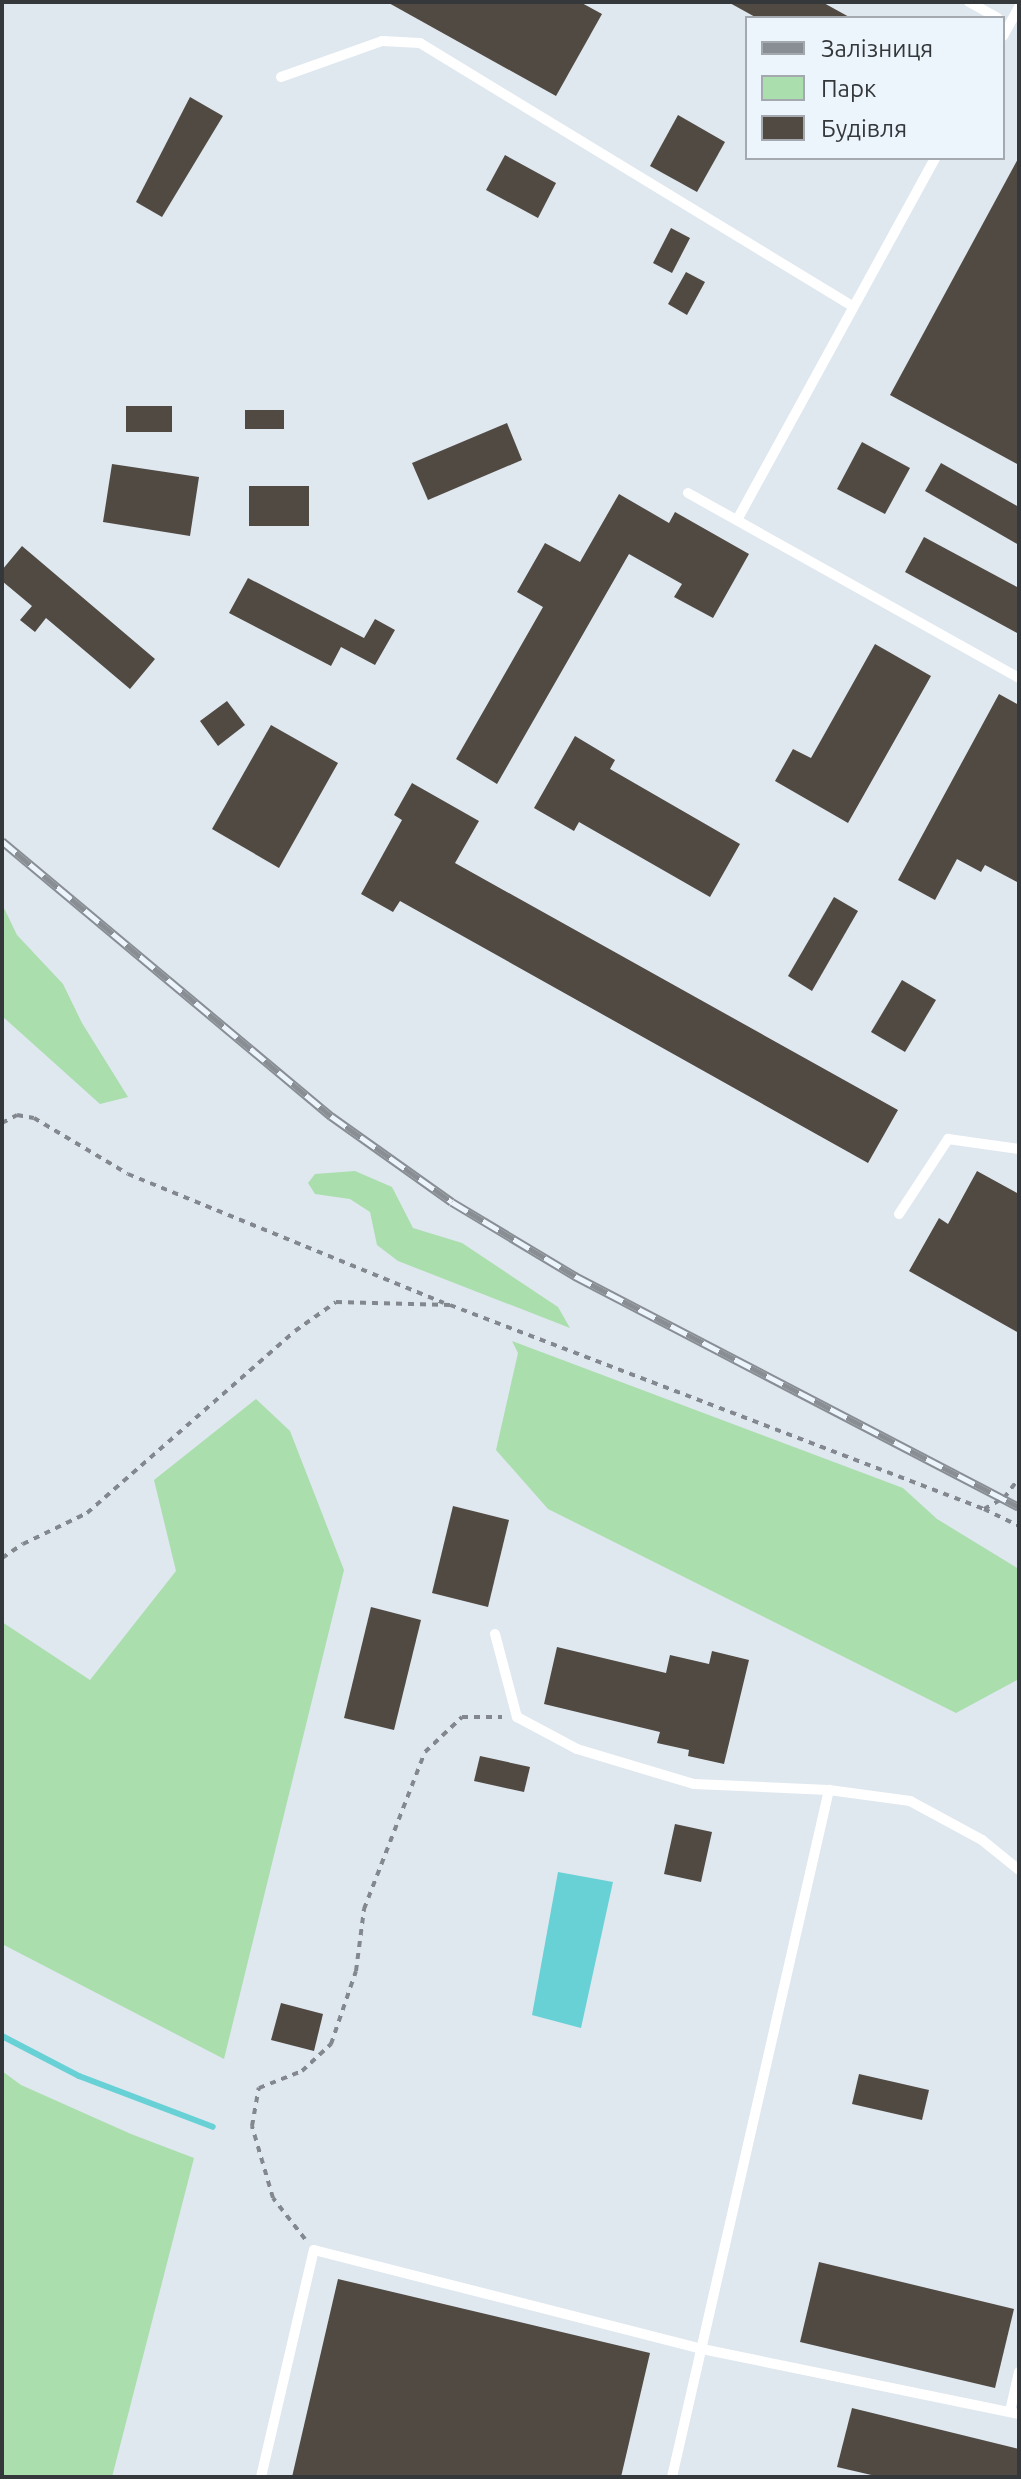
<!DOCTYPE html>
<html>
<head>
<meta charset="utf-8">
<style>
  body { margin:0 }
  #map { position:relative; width:1021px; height:2479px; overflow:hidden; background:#dfe7ef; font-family:Ubuntu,sans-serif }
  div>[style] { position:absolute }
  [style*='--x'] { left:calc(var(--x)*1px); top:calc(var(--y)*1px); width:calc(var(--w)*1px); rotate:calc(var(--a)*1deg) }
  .green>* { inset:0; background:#aadead }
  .water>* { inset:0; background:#67d1d5 }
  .stream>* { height:6px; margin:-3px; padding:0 3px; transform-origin:3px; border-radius:3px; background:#67d1d5 }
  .building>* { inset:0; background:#504a43 }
  .path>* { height:4px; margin-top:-2px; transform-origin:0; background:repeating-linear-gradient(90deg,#82888d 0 6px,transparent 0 12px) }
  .lane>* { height:10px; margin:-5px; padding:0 5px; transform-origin:5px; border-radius:5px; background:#fff }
  .rail>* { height:9px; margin-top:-4.5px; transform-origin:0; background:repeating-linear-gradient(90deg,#ecf5fc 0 18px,#888e93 0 36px); box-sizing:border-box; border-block:2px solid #888e93 }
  span { translate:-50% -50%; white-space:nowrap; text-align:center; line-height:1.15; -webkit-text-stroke:8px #ecf5fc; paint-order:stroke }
  .frame { position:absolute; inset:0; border:4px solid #35383b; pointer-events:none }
  .legend { position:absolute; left:745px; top:16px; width:260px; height:144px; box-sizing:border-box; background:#ecf5fc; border:2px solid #a3a9af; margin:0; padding:10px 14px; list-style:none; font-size:24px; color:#35383b }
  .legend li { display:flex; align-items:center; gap:16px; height:40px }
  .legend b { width:40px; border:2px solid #a3a9af }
</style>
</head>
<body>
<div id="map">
  <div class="green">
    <i style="clip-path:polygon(2px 904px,17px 935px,63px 984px,82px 1023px,128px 1097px,100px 1104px,2px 1016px)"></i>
    <i style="clip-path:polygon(355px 1171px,392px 1187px,413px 1228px,462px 1243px,558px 1307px,570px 1328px,398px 1261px,377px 1245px,370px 1212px,350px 1199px,315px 1194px,308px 1183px,315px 1174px)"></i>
    <i style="clip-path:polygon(512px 1341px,903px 1488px,937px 1519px,1019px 1569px,1019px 1679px,956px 1713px,548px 1509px,496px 1450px,518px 1353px)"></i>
    <i style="clip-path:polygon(256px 1399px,290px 1431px,344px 1570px,224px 2059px,2px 1944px,2px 1622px,90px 1680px,176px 1571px,154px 1480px)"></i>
    <i style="clip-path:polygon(2px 2071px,21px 2085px,131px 2134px,194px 2158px,112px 2477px,2px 2477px)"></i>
  </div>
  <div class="water">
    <i style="clip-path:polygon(558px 1872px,613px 1882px,581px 2028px,532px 2015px)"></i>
  </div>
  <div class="stream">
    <i style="--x:2;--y:2036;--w:87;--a:27.5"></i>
    <i style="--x:79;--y:2076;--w:143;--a:20.8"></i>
  </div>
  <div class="building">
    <i style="clip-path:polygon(387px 2px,580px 2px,602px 14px,556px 96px)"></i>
    <i style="clip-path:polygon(728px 2px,822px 2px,851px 18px,757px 18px)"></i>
    <i style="clip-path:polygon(190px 97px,223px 116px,162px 217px,136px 202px)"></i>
    <i style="clip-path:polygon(678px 115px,725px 142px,697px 192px,650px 166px)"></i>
    <i style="clip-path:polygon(505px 155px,556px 183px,538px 218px,486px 190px)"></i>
    <i style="clip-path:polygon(1019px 157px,1019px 465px,890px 395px)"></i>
    <i style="clip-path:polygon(671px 228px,690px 238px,672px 273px,653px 263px)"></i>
    <i style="clip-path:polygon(686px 272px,705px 282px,687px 315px,668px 304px)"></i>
    <i style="clip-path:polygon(126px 406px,172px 406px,172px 432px,126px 432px)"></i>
    <i style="clip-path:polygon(245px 410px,284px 410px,284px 429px,245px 429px)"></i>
    <i style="clip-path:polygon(507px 423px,522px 460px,428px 500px,412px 463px)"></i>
    <i style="clip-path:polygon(862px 442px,910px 468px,885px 514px,837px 489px)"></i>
    <i style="clip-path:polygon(941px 463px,1019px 507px,1019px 545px,925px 491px)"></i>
    <i style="clip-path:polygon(112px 464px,199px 477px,190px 536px,103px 522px)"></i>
    <i style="clip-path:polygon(249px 486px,309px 486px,309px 526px,249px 526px)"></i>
    <i style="clip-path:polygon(619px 494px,669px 523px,675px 512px,749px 554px,713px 618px,674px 597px,682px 584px,629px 554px,497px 784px,456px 759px,543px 607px,517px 592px,545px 543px,580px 562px)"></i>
    <i style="clip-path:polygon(924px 537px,1019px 588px,1019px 634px,905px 572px)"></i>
    <i style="clip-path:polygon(22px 546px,155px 659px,130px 689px,46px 618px,35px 632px,20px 620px,32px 606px,2px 581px,2px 570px)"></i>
    <i style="clip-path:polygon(248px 578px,364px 638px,375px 619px,395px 630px,375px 665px,341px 647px,331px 666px,229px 613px)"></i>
    <i style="clip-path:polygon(875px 644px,931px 676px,848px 823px,775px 781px,793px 749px,811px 758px)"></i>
    <i style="clip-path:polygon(999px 694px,1019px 705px,1019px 883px,985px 865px,981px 872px,957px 859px,935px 900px,898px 880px)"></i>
    <i style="clip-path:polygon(227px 701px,245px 725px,218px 746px,200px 721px)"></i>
    <i style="clip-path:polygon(271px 725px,338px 763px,279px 868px,212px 829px)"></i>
    <i style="clip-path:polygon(575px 736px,615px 760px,610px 769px,740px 844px,710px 897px,579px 822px,574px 831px,534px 808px)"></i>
    <i style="clip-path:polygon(412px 783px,479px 821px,455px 863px,898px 1110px,868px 1163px,400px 901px,393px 912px,361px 894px,402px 820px,394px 815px)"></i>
    <i style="clip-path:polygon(834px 897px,858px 911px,812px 991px,788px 976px)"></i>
    <i style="clip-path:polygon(902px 980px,936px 1000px,905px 1052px,871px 1032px)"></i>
    <i style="clip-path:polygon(977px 1171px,1019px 1194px,1019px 1333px,909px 1271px,939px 1218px,948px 1224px)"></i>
    <i style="clip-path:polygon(453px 1506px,509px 1520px,488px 1607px,432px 1593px)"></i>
    <i style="clip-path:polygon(371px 1607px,421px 1620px,394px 1730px,344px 1718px)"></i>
    <i style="clip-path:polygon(557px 1647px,666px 1673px,670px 1655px,709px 1664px,712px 1651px,749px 1660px,724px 1764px,688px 1756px,689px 1750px,657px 1743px,660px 1732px,544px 1704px)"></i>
    <i style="clip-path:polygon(480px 1756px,530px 1767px,524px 1792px,474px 1781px)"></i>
    <i style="clip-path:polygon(675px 1824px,712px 1832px,701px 1882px,664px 1874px)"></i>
    <i style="clip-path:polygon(281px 2003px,323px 2014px,314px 2051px,271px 2040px)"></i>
    <i style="clip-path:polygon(859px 2074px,929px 2090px,922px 2120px,852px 2104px)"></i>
    <i style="clip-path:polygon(819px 2262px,1014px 2309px,995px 2388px,800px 2342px)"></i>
    <i style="clip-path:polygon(338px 2279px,650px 2353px,621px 2477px,292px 2477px)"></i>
    <i style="clip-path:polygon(852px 2408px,1019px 2449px,1019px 2477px,880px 2477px,837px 2467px)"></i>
  </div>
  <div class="path">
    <i style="--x:2;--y:1123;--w:17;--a:-28"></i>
    <i style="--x:17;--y:1115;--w:17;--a:10"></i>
    <i style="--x:34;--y:1118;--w:109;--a:30.8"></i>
    <i style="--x:128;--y:1174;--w:341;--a:22.2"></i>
    <i style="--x:984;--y:1509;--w:39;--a:26"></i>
    <i style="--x:2;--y:1558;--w:25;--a:-34"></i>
    <i style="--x:23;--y:1544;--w:71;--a:-25.8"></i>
    <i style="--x:87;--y:1513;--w:276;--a:-41.2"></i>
    <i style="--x:295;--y:1331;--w:50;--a:-35.3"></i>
    <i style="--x:336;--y:1302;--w:114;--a:1.5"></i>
    <i style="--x:450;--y:1305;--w:572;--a:20.91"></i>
    <i style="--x:984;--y:1509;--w:23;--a:-29"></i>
    <i style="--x:1004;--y:1498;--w:25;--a:-53"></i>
    <i style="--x:305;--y:2239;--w:52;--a:-128"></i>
    <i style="--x:273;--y:2198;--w:75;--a:-106.3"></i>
    <i style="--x:252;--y:2126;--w:39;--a:-80"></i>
    <i style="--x:259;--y:2088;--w:46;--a:-21.6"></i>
    <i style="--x:302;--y:2071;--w:40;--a:-43"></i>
    <i style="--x:331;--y:2044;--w:77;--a:-71.1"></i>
    <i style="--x:356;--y:1971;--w:63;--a:-82.6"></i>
    <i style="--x:364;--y:1909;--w:168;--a:-68.8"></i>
    <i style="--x:425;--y:1752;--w:51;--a:-43.4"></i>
    <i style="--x:462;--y:1717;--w:40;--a:0"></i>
  </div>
  <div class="lane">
    <i style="--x:969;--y:2;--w:33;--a:29"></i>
    <i style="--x:1003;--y:36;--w:33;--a:-61"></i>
    <i style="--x:281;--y:77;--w:107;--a:-19.6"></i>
    <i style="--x:382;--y:41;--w:38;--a:3"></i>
    <i style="--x:420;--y:43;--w:506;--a:31.33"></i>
    <i style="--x:688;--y:493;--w:379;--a:29.2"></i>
    <i style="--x:737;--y:520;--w:413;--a:-61.3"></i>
    <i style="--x:899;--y:1214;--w:90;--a:-56.8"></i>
    <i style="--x:948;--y:1139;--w:72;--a:8"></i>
    <i style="--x:495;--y:1634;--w:86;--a:75.2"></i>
    <i style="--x:517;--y:1717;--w:68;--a:28.1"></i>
    <i style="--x:577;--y:1749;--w:122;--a:16.7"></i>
    <i style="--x:694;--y:1784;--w:135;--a:2.5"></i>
    <i style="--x:1010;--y:2411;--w:40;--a:-77"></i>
    <i style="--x:261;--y:2477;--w:233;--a:-76.9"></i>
    <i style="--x:314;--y:2250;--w:400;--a:14.3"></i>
    <i style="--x:702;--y:2349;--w:324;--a:11.6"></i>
    <i style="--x:672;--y:2477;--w:705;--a:-77.13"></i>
    <i style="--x:829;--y:1790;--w:82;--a:7.7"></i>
    <i style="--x:910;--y:1801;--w:82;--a:28.4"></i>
    <i style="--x:982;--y:1840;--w:48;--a:39"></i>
  </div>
  <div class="rail">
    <i style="--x:2;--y:841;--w:429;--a:39.9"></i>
    <i style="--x:331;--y:1116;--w:148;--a:35.4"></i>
    <i style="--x:452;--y:1202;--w:144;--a:31"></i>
    <i style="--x:575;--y:1276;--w:500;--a:27.49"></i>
  </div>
  <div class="frame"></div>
  <ul class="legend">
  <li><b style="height:10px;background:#888e93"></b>Залізниця</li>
  <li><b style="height:22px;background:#aadead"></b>Парк</li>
  <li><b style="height:22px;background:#504a43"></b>Будівля</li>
  </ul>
</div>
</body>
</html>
